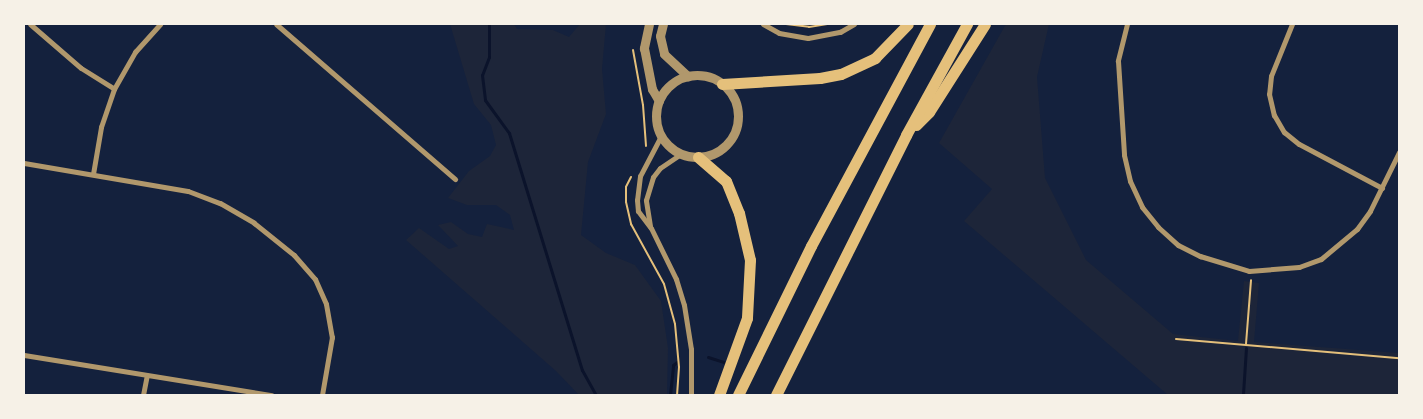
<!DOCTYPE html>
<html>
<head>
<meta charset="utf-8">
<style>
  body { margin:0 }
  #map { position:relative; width:1423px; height:419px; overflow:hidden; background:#14213d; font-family:"Public Sans",sans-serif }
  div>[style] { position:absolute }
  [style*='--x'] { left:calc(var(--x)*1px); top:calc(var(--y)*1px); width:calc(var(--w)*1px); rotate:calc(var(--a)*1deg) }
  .green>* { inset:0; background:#1d2539 }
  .stream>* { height:3px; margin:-1.5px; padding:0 1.5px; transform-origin:1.5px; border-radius:1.5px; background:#0b132b }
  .path>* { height:2px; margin:-1px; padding:0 1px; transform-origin:1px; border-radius:1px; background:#e5c07b }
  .minor>* { height:5px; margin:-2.5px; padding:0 2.5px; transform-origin:2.5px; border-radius:2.5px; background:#b1986c }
  .tertiary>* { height:9px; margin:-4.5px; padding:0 4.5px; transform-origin:4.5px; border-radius:4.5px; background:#b1986c }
  .tertiary>.ring { margin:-4.5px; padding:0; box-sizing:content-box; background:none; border:9px solid #b1986c; border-radius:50% }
  .trunk>* { height:11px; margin:-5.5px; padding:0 5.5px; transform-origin:5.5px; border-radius:5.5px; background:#e5c07b }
  span { translate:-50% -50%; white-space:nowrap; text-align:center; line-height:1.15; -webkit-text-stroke:4px #f6f1e7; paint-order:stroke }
  .frame { position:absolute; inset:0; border:25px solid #f6f1e7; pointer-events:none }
</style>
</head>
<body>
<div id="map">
  <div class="green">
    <i style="clip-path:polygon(450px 24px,514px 24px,517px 29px,553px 30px,569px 37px,580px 24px,606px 24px,602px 69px,606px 114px,588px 162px,581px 235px,606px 253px,635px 265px,661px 301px,668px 348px,667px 395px,579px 395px,556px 371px,406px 240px,419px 228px,449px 249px,458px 246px,438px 225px,451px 222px,468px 234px,482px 237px,487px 224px,514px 230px,510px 215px,496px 205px,467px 205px,448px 198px,469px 171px,490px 156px,496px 145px,491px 125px,474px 104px)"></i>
    <i style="clip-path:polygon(1006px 24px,1049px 24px,1037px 77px,1045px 178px,1086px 260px,1173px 334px,1238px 341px,1244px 281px,1259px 283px,1254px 342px,1399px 353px,1399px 395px,1168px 395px,964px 221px,992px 189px,939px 143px)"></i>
  </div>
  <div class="stream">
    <i style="--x:489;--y:24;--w:33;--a:90"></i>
    <i style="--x:489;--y:57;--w:19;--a:111"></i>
    <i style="--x:482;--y:75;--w:25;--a:83"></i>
    <i style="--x:485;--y:100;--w:41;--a:54"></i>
    <i style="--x:509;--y:133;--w:248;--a:72.9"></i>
    <i style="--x:582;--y:370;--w:29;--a:61"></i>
    <i style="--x:708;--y:357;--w:16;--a:18"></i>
    <i style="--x:1243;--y:394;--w:46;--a:-86.3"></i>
    <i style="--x:670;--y:395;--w:30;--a:-84"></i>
    <i style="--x:673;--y:365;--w:5;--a:-37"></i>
    <i style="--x:1215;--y:395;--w:39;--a:0"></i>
  </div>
  <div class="path">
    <i style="--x:786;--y:24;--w:23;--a:7"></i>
    <i style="--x:809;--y:27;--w:20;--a:-9"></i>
    <i style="--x:633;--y:50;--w:56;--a:79.7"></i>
    <i style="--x:643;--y:105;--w:41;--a:85.8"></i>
    <i style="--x:631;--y:177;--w:11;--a:117"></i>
    <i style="--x:626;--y:187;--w:15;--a:90"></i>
    <i style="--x:626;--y:202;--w:23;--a:77"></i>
    <i style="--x:631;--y:224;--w:68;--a:61.2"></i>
    <i style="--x:664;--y:284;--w:41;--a:74.6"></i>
    <i style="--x:675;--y:324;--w:43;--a:84.7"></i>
    <i style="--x:679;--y:367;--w:28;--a:94"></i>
    <i style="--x:1176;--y:339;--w:224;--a:4.9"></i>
    <i style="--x:1246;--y:344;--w:64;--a:-85.5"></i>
  </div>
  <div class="minor">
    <i style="--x:30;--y:24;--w:67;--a:40.8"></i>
    <i style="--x:81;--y:68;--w:39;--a:32"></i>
    <i style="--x:276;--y:24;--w:237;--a:40.9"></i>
    <i style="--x:763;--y:24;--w:18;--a:29"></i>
    <i style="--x:779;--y:33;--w:29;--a:10"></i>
    <i style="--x:808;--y:38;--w:33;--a:-11"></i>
    <i style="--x:840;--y:32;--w:16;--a:-30"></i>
    <i style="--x:1127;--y:24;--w:38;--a:104"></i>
    <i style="--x:1118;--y:61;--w:94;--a:86.3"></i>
    <i style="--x:1124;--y:155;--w:27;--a:77"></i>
    <i style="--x:1130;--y:181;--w:29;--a:65"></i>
    <i style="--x:1142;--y:207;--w:26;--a:51"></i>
    <i style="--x:1158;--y:227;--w:27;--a:42"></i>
    <i style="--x:1178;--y:245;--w:25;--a:27"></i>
    <i style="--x:1200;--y:256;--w:51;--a:17"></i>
    <i style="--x:1249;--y:271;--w:50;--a:-4.6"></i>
    <i style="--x:1299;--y:267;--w:23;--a:-20"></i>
    <i style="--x:1321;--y:259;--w:47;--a:-39.8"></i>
    <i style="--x:1357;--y:229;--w:22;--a:-54"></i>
    <i style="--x:1370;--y:211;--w:66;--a:-63.8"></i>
    <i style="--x:1292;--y:24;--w:56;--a:112"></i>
    <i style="--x:1271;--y:76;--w:18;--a:96"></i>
    <i style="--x:1269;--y:94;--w:22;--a:77"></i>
    <i style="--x:1274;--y:115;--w:20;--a:60"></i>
    <i style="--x:1284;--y:132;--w:19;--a:39"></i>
    <i style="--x:1299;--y:144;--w:94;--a:27.9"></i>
    <i style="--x:661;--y:136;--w:45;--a:117.7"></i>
    <i style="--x:640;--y:176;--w:24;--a:97"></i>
    <i style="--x:637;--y:200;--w:11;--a:85"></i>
    <i style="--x:638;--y:211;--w:21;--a:53"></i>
    <i style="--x:651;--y:228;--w:57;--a:63.9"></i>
    <i style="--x:676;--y:279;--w:27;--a:73"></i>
    <i style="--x:684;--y:305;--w:45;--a:81"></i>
    <i style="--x:691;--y:349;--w:46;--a:90"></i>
    <i style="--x:24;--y:163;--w:166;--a:9.7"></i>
    <i style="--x:188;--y:191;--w:34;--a:21"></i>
    <i style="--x:220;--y:203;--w:39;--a:30"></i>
    <i style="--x:254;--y:223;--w:51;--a:38.7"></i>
    <i style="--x:294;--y:255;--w:32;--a:49"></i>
    <i style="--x:315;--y:279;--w:27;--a:66"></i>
    <i style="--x:326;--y:304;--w:34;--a:80"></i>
    <i style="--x:332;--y:337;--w:59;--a:99.8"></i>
    <i style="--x:93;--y:174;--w:48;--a:-80.3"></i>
    <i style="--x:101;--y:127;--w:40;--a:-71.1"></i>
    <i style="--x:114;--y:89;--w:43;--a:-60.4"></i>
    <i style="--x:135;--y:52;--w:38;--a:-48"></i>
    <i style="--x:650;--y:226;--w:26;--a:-99"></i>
    <i style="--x:646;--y:200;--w:24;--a:-73"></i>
    <i style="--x:653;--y:177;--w:11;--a:-52"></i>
    <i style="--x:660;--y:168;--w:25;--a:-34"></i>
    <i style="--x:24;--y:355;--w:251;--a:9.2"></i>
    <i style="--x:143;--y:395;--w:20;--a:-79"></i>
  </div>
  <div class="tertiary">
    <i style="--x:649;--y:24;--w:25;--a:102"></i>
    <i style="--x:644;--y:48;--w:42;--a:79"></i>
    <i style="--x:652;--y:89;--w:14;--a:60"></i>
    <i style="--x:663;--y:24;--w:12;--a:104"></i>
    <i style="--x:660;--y:36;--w:18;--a:77"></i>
    <i style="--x:664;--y:54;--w:33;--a:43"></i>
    <i class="ring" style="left:656px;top:75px;width:73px;height:73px"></i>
  </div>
  <div class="trunk">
    <i style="--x:722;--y:84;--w:98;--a:-3.5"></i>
    <i style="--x:820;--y:78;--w:21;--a:-11"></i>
    <i style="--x:841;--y:74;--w:38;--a:-25"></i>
    <i style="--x:875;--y:58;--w:47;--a:-45.9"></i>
    <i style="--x:916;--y:125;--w:18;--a:-45"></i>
    <i style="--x:929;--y:112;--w:104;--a:-57.5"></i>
    <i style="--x:698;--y:157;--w:37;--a:41"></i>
    <i style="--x:726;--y:181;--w:35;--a:68"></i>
    <i style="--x:739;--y:213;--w:48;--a:76.8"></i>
    <i style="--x:750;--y:260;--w:58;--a:93"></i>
    <i style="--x:747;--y:318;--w:82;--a:110"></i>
    <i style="--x:738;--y:395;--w:166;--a:-63.9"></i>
    <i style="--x:811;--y:246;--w:252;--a:-61.8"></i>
    <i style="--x:776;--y:395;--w:291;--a:-63.4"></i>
    <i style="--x:906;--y:135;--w:127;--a:-61.2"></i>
  </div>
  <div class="frame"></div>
</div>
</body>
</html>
